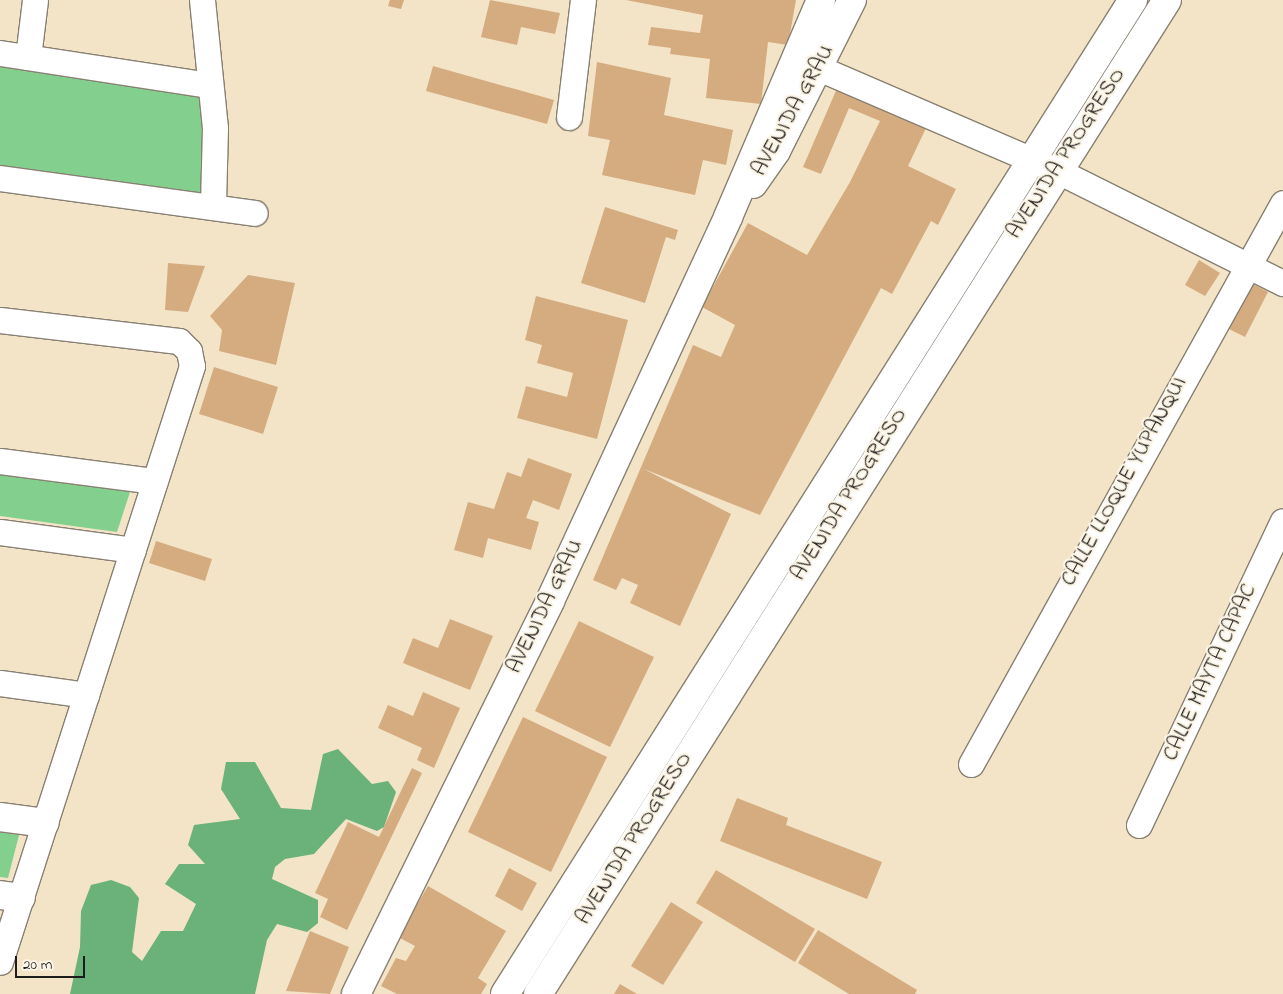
<!DOCTYPE html>
<html>
<head>
<meta charset="utf-8">
<style>
  body { margin:0 }
  #map { position:relative; width:1283px; height:994px; overflow:hidden; background:#f3e4c8; font-family:"Indie Flower",sans-serif }
  div>[style] { position:absolute }
  [style*='--x'] { left:calc(var(--x)*1px); top:calc(var(--y)*1px); width:calc(var(--w)*1px); rotate:calc(var(--a)*1deg) }
  .green>* { inset:0; background:#83d08e }
  .forest>* { inset:0; background:#6ab279 }
  .building>* { inset:0; background:#d5ac7f }
  .roads { filter:drop-shadow(1px 0 #888072) drop-shadow(-1px 0 #888072) drop-shadow(0 1px #888072) drop-shadow(0 -1px #888072) }
  .street>* { height:25px; margin:-12.5px; padding:0 12.5px; transform-origin:12.5px; border-radius:12.5px; background:#fff }
  .secondary>* { height:28px; margin:-14px; padding:0 14px; transform-origin:14px; border-radius:14px; background:#fff }
  .primary>* { height:28px; margin:-14px; padding:0 14px; transform-origin:14px; border-radius:14px; background:#fff }
  span { translate:-50% -50%; white-space:nowrap; text-align:center; line-height:1.15; -webkit-text-stroke:4.5px #fcf5e5; paint-order:stroke }
  .street-label { font-size:22px; color:#1c1c1c }
  .scale { position:absolute; left:15px; top:956px; width:70px; height:22px; box-sizing:border-box; border:2px solid #1c1c1c; border-top:0; padding-left:6px; font-size:15px; line-height:18px; white-space:nowrap; color:#1c1c1c; -webkit-text-stroke:4px #fcf5e5; paint-order:stroke }
</style>
</head>
<body>
<div id="map">
  <div class="green">
    <i style="clip-path:polygon(0 66px,206px 94px,202px 193px,0 165px)"></i>
    <i style="clip-path:polygon(0 472px,126px 489px,130px 492px,117px 532px,0 516px)"></i>
    <i style="clip-path:polygon(0 832px,19px 835px,8px 878px,0 877px)"></i>
  </div>
  <div class="forest">
    <i style="clip-path:polygon(338px 749px,372px 784px,388px 781px,396px 792px,384px 827px,377px 831px,346px 819px,314px 854px,285px 859px,275px 867px,272px 879px,318px 900px,318px 923px,307px 932px,277px 924px,267px 940px,255px 994px,70px 994px,80px 947px,81px 911px,91px 885px,111px 880px,130px 887px,139px 898px,132px 952px,142px 961px,161px 931px,183px 931px,196px 904px,165px 884px,179px 864px,205px 864px,188px 845px,194px 825px,240px 819px,221px 789px,226px 762px,255px 762px,281px 808px,311px 810px,323px 754px)"></i>
  </div>
  <div class="building">
    <i style="clip-path:polygon(390px 0,404px 0,401px 9px,388px 6px)"></i>
    <i style="clip-path:polygon(490px 0,560px 13px,555px 34px,521px 27px,517px 45px,481px 37px)"></i>
    <i style="clip-path:polygon(626px 0,796px 0,788px 45px,768px 42px,761px 104px,706px 98px,710px 59px,670px 54px,671px 48px,648px 45px,651px 27px,700px 33px,703px 15px)"></i>
    <i style="clip-path:polygon(597px 62px,671px 78px,664px 115px,733px 130px,726px 165px,703px 160px,695px 195px,602px 175px,610px 140px,588px 136px)"></i>
    <i style="clip-path:polygon(433px 66px,554px 100px,547px 124px,426px 91px)"></i>
    <i style="clip-path:polygon(838px 86px,927px 126px,908px 166px,956px 189px,938px 225px,931px 221px,892px 294px,881px 288px,760px 515px,644px 469px,731px 514px,680px 626px,630px 603px,638px 585px,622px 578px,616px 590px,593px 580px,693px 345px,721px 357px,735px 325px,702px 307px,748px 223px,807px 255px,850px 182px,880px 121px,849px 108px,821px 174px,803px 167px)"></i>
    <i style="clip-path:polygon(605px 207px,678px 230px,675px 240px,666px 237px,645px 303px,581px 283px)"></i>
    <i style="clip-path:polygon(1199px 260px,1220px 273px,1205px 296px,1185px 285px)"></i>
    <i style="clip-path:polygon(168px 263px,205px 266px,188px 312px,165px 310px)"></i>
    <i style="clip-path:polygon(248px 275px,295px 283px,276px 365px,219px 351px,222px 330px,210px 316px)"></i>
    <i style="clip-path:polygon(1253px 284px,1268px 292px,1245px 337px,1229px 329px)"></i>
    <i style="clip-path:polygon(536px 296px,628px 320px,597px 439px,517px 418px,526px 386px,567px 397px,573px 373px,537px 363px,542px 345px,525px 340px)"></i>
    <i style="clip-path:polygon(214px 367px,278px 387px,263px 434px,199px 414px)"></i>
    <i style="clip-path:polygon(528px 458px,572px 474px,559px 510px,533px 500px,526px 518px,539px 522px,531px 550px,488px 538px,483px 558px,454px 550px,468px 502px,494px 509px,507px 472px,521px 477px)"></i>
    <i style="clip-path:polygon(156px 541px,212px 559px,205px 581px,149px 563px)"></i>
    <i style="clip-path:polygon(450px 619px,493px 636px,470px 690px,403px 663px,413px 638px,438px 648px)"></i>
    <i style="clip-path:polygon(579px 621px,654px 657px,610px 747px,535px 711px)"></i>
    <i style="clip-path:polygon(423px 692px,460px 708px,434px 768px,417px 760px,422px 748px,378px 728px,388px 705px,413px 716px)"></i>
    <i style="clip-path:polygon(523px 717px,607px 757px,551px 872px,468px 832px)"></i>
    <i style="clip-path:polygon(412px 768px,422px 773px,347px 930px,320px 917px,328px 899px,315px 893px,348px 822px,379px 837px)"></i>
    <i style="clip-path:polygon(737px 798px,788px 818px,786px 825px,882px 862px,867px 899px,720px 841px)"></i>
    <i style="clip-path:polygon(509px 868px,537px 883px,522px 911px,495px 896px)"></i>
    <i style="clip-path:polygon(716px 870px,815px 929px,795px 962px,696px 903px)"></i>
    <i style="clip-path:polygon(428px 886px,506px 931px,478px 978px,487px 984px,481px 994px,397px 994px,381px 986px,396px 958px,406px 961px,415px 946px,398px 937px)"></i>
    <i style="clip-path:polygon(671px 902px,703px 922px,663px 985px,631px 966px)"></i>
    <i style="clip-path:polygon(818px 930px,917px 990px,915px 994px,849px 994px,798px 963px)"></i>
    <i style="clip-path:polygon(310px 931px,349px 947px,330px 994px,286px 991px)"></i>
    <i style="clip-path:polygon(620px 984px,637px 994px,614px 994px)"></i>
  </div>
  <div class="roads">
    <div class="street">
      <i style="--x:202;--y:0;--w:129;--a:84.2"></i>
      <i style="--x:215;--y:128;--w:79;--a:91.5"></i>
      <i style="--x:0;--y:53;--w:212;--a:8.7"></i>
      <i style="--x:28;--y:57;--w:57;--a:-83"></i>
      <i style="--x:800;--y:60;--w:279;--a:23.3"></i>
      <i style="--x:1056;--y:170;--w:254;--a:26.5"></i>
      <i style="--x:569;--y:117;--w:118;--a:-83.2"></i>
      <i style="--x:0;--y:178;--w:257;--a:7.8"></i>
      <i style="--x:0;--y:320;--w:180;--a:6.7"></i>
      <i style="--x:179;--y:341;--w:14;--a:45"></i>
      <i style="--x:189;--y:351;--w:15;--a:79"></i>
      <i style="--x:192;--y:366;--w:626;--a:107.86"></i>
      <i style="--x:0;--y:461;--w:156;--a:7.4"></i>
      <i style="--x:0;--y:532;--w:134;--a:7.7"></i>
      <i style="--x:0;--y:683;--w:87;--a:7.9"></i>
      <i style="--x:971;--y:764;--w:642;--a:-60.92"></i>
      <i style="--x:1139;--y:825;--w:336;--a:-64.7"></i>
    </div>
    <div class="secondary">
      <i style="--x:753;--y:184;--w:40;--a:-55.1"></i>
      <i style="--x:776;--y:151;--w:169;--a:-63.3"></i>
      <i style="--x:0;--y:817;--w:45;--a:7.6"></i>
      <i style="--x:0;--y:895;--w:21;--a:8"></i>
      <i style="--x:356;--y:994;--w:438;--a:-63.7"></i>
      <i style="--x:550;--y:601;--w:423;--a:-65.1"></i>
      <i style="--x:728;--y:217;--w:236;--a:-66.8"></i>
    </div>
    <div class="primary">
      <i style="--x:505;--y:994;--w:1176;--a:-57.72"></i>
      <i style="--x:538;--y:994;--w:1176;--a:-57.67"></i>
    </div>
  </div>
  <div class="street-label">
    <span style="left:794px;top:111px;rotate:-61deg">AVENIDA GRAU</span>
    <span style="left:1067px;top:154px;rotate:-57deg">AVENIDA PROGRESO</span>
    <span style="left:1125px;top:482px;rotate:-61deg">CALLE LLOQUE YUPANQUI</span>
    <span style="left:850px;top:495px;rotate:-58deg">AVENIDA PROGRESO</span>
    <span style="left:546px;top:607px;rotate:-64deg">AVENIDA GRAU</span>
    <span style="left:1211px;top:673px;rotate:-65deg">CALLE MAYTA CAPAC</span>
    <span style="left:635px;top:839px;rotate:-58deg">AVENIDA PROGRESO</span>
  </div>
  <div class="scale">20 m</div>
</div>
</body>
</html>
